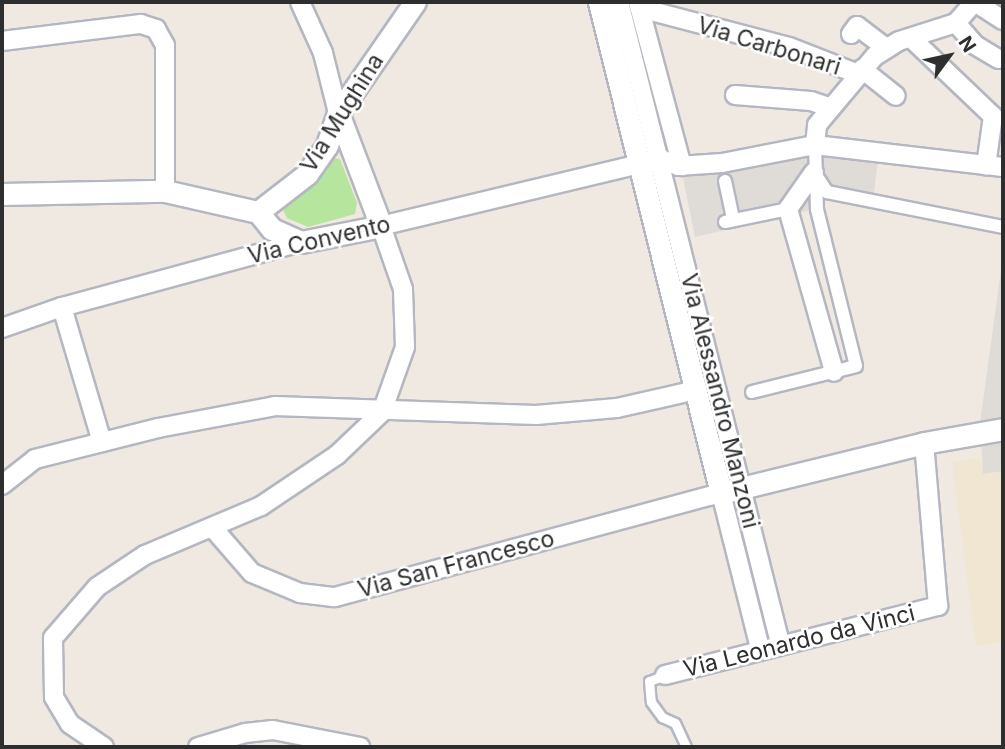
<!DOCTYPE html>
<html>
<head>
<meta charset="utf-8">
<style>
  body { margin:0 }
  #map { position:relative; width:1005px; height:749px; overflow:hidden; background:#efe9e1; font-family:Inter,sans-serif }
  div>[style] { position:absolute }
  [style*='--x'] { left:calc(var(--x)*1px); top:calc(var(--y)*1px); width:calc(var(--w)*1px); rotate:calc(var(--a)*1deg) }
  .education>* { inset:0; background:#f0e6d1 }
  .green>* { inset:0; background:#b6e59e }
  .plaza>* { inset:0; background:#dfdcd8 }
  .roads { filter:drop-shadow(2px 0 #b4b7c1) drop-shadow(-2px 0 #b4b7c1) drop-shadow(0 2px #b4b7c1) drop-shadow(0 -2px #b4b7c1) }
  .service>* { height:9px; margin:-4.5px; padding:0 4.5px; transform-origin:4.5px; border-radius:4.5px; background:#fff }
  .pedestrian>* { height:12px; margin:-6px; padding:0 6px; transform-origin:6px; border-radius:6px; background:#fff }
  .minor>* { height:18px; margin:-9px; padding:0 9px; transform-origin:9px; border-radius:9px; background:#fff }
  .tertiary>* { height:21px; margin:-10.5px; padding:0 10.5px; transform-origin:10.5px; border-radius:10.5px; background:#fff }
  span { translate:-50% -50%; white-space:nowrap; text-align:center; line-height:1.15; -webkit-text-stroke:5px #fff; paint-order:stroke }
  .street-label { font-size:23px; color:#2e2e2e }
  .frame { position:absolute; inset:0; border:4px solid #2e2e2e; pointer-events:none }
  .north { position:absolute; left:914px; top:21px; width:70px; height:70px; -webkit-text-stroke:5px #fff; paint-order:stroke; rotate:57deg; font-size:19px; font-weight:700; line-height:28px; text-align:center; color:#2e2e2e }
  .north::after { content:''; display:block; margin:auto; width:24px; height:32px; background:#2e2e2e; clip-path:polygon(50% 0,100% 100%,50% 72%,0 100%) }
</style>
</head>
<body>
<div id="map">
  <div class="education">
    <i style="clip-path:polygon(981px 458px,983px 474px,1003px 471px,1003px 642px,976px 646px,952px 462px)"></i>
  </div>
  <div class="green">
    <i style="clip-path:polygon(333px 158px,340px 159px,357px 203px,355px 214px,308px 227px,287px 218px,283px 210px,286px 201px,313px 184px)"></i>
  </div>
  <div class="plaza">
    <i style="clip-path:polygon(815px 154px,878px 160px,873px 201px,820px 197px,821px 208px,695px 237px,683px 178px)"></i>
    <i style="clip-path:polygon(1003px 255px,1003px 471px,983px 474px,980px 423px)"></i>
  </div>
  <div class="roads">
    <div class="service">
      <i style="--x:665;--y:675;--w:17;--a:159"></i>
      <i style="--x:649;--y:681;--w:21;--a:85"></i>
      <i style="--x:651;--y:702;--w:19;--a:54"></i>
      <i style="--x:662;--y:717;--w:14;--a:25"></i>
      <i style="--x:675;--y:723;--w:26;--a:65"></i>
    </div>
    <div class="pedestrian">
      <i style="--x:814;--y:172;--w:24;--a:57"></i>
      <i style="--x:827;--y:192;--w:179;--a:11.2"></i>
      <i style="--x:725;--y:181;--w:40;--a:78"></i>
      <i style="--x:725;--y:222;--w:64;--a:-11.7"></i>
      <i style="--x:752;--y:392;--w:107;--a:-14"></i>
      <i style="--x:856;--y:366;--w:162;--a:-104"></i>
      <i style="--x:817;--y:209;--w:64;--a:-91.8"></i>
    </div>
    <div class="minor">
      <i style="--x:300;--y:2;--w:56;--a:65.7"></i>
      <i style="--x:323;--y:53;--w:62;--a:76"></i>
      <i style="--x:619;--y:2;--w:661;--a:75.9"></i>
      <i style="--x:638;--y:2;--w:170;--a:75"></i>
      <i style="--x:975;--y:2;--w:33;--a:33"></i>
      <i style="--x:640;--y:8;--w:154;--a:14.7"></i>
      <i style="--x:789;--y:47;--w:74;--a:21.4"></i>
      <i style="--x:956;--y:23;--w:29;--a:49"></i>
      <i style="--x:975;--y:45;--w:27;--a:31"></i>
      <i style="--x:851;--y:34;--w:10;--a:-53"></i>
      <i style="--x:857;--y:26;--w:35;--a:37"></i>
      <i style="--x:911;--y:38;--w:113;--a:43.6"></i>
      <i style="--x:993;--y:116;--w:50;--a:98"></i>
      <i style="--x:2;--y:41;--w:140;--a:-7"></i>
      <i style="--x:141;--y:24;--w:16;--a:18"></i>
      <i style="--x:156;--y:29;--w:18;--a:61"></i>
      <i style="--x:165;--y:45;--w:146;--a:90"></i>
      <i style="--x:862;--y:69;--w:43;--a:38.5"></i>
      <i style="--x:735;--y:95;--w:76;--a:4.5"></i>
      <i style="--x:811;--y:101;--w:21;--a:19"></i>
      <i style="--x:815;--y:145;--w:20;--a:-84"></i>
      <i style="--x:817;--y:125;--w:90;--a:-50"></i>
      <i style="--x:875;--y:56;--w:28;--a:-32"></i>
      <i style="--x:899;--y:41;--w:60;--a:-17.5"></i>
      <i style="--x:956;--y:23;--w:28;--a:-49"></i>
      <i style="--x:661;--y:159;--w:18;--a:22"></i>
      <i style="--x:678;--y:166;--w:44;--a:-3.9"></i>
      <i style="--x:722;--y:163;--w:95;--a:-11"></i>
      <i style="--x:815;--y:145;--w:189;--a:6.7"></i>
      <i style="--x:814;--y:172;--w:45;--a:125.1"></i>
      <i style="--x:788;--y:209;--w:169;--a:74.2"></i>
      <i style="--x:62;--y:307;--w:141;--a:73.5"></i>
      <i style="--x:2;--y:328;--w:64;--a:-19.3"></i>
      <i style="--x:62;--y:307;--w:248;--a:-15.2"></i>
      <i style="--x:2;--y:485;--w:42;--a:-38.2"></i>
      <i style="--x:35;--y:459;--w:127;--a:-14.1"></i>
      <i style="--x:158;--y:428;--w:119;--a:-10.6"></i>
      <i style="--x:275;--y:406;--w:261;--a:2"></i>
      <i style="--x:536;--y:415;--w:81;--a:-4.9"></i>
      <i style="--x:617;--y:408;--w:81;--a:-12.8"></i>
      <i style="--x:212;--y:527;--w:61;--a:49"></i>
      <i style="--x:252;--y:573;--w:52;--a:22.6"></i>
      <i style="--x:300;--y:593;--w:35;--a:7"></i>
      <i style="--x:335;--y:597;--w:400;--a:-15.1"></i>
      <i style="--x:721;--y:493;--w:160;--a:75.9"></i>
      <i style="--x:665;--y:675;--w:282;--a:-14.2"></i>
      <i style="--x:938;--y:606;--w:164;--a:-94.9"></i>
      <i style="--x:104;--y:747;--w:41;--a:-145.9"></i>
      <i style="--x:70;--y:724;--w:31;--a:-121"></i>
      <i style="--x:54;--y:697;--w:59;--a:-91"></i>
      <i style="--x:53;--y:638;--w:67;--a:-49.2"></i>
      <i style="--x:97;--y:587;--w:58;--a:-33.7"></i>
      <i style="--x:145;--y:555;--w:126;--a:-22.9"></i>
      <i style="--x:261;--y:506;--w:92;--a:-33.9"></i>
      <i style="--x:337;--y:455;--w:62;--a:-43.7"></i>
      <i style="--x:382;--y:412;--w:69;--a:-70.5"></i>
      <i style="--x:405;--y:347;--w:58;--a:-92"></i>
      <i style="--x:403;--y:289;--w:67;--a:-109.2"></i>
      <i style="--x:381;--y:226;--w:288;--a:-13.5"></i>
      <i style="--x:198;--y:747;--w:49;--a:-16.6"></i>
      <i style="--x:245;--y:733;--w:28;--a:-6"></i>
      <i style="--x:273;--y:730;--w:89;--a:11.1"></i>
    </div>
    <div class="tertiary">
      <i style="--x:599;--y:2;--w:506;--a:76.05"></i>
      <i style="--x:721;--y:493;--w:209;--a:-13.8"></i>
      <i style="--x:924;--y:443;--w:80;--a:-10"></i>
      <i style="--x:2;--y:194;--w:163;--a:-1.1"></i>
      <i style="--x:165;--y:191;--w:95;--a:12.7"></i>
      <i style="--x:258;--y:212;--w:22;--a:51"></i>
      <i style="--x:272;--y:229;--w:32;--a:24"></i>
      <i style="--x:301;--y:242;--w:82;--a:-11.3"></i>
      <i style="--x:381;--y:226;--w:121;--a:-110.8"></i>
      <i style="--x:258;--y:212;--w:62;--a:-37.8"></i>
      <i style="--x:307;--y:174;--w:35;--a:-55"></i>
      <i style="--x:327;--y:145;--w:34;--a:-71"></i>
      <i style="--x:338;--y:113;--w:135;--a:-55.3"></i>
    </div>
  </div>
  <div class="street-label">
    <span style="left:769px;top:46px;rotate:17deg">Via Carbonari</span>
    <span style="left:342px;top:113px;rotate:-58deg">Via Mughina</span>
    <span style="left:319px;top:240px;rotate:-13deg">Via Convento</span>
    <span style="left:720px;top:401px;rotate:76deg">Via Alessandro Manzoni</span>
    <span style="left:456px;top:564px;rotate:-15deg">Via San Francesco</span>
    <span style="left:799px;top:641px;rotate:-14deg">Via Leonardo da Vinci</span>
  </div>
  <div class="frame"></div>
  <div class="north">N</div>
</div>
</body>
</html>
